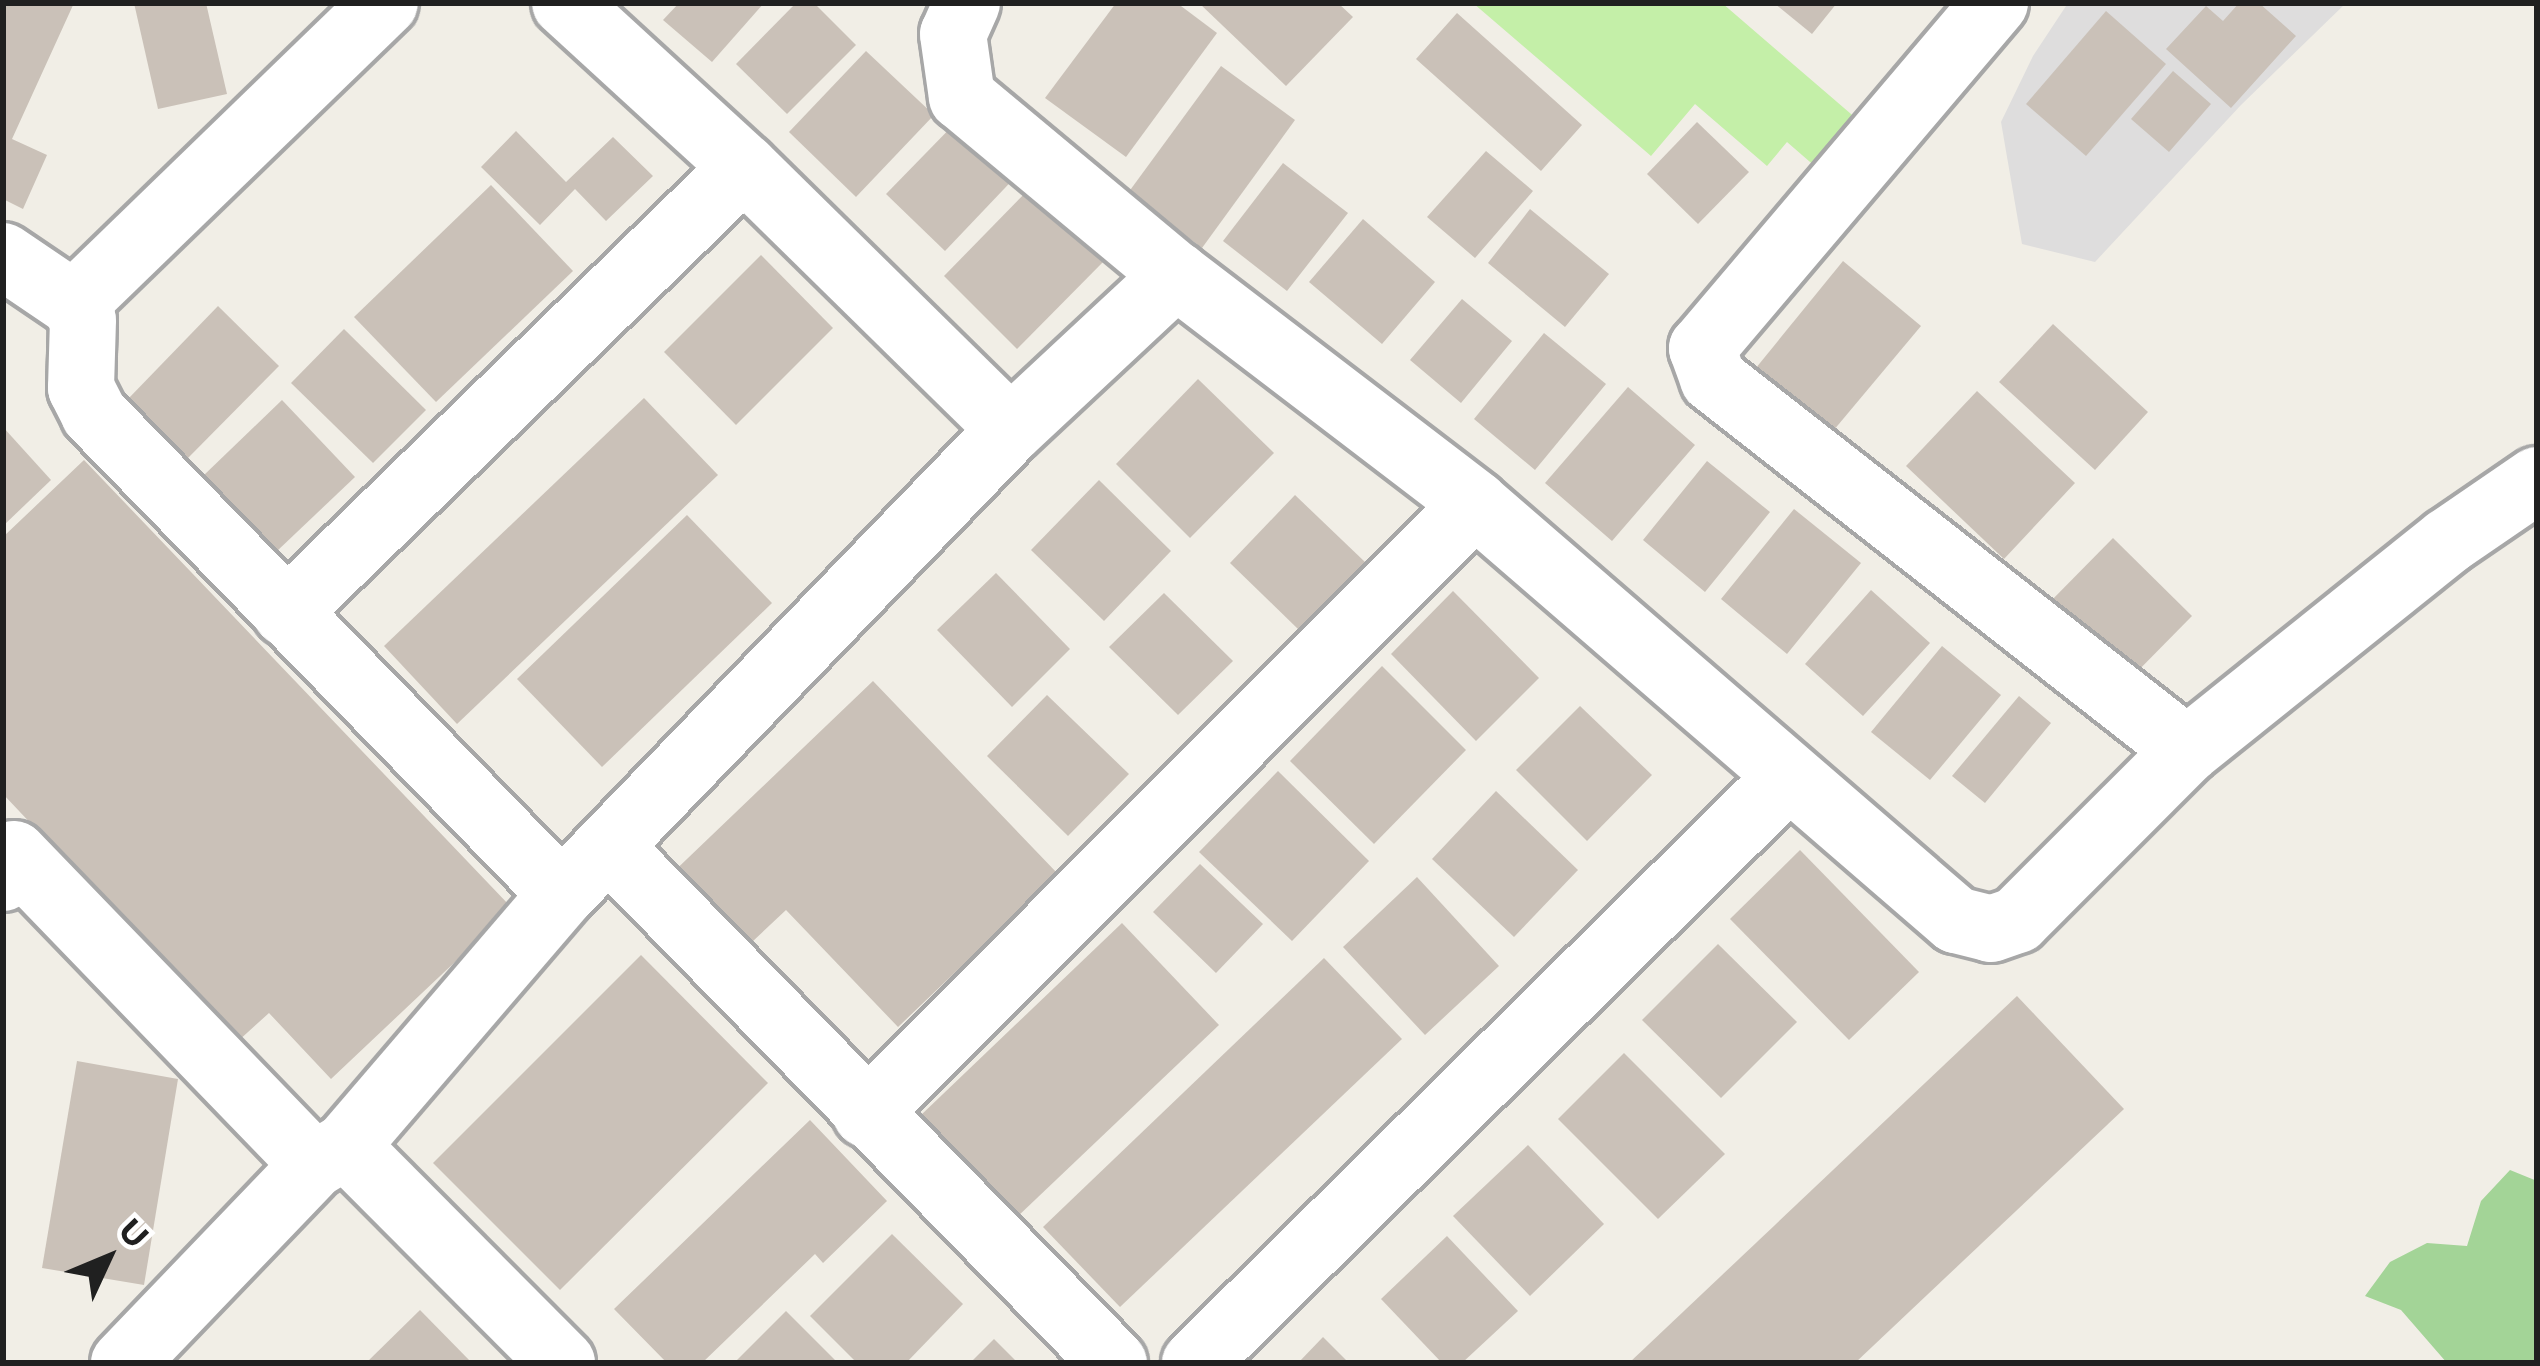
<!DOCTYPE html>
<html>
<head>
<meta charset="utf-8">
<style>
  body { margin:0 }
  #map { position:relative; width:2540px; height:1366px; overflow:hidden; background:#f1eee6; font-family:Montserrat,sans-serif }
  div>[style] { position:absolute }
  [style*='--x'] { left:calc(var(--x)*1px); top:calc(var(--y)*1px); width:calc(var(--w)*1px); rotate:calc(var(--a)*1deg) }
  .residential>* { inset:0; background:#dedddd }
  .grass>* { inset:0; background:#c4efa8 }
  .forest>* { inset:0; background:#a3d497 }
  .building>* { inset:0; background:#cac1b8 }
  .roads { filter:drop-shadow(3px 0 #a7a7a7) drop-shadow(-3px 0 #a7a7a7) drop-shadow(0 3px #a7a7a7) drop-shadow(0 -3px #a7a7a7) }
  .street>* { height:66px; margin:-33px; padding:0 33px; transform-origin:33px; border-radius:33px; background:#fff }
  span { translate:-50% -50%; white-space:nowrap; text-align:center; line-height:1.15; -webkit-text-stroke:9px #fff; paint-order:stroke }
  .frame { position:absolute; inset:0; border:6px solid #202020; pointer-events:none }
  .north { position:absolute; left:48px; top:1198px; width:120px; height:120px; -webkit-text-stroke:9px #fff; paint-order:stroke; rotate:46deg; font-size:33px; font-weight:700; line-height:48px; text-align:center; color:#202020 }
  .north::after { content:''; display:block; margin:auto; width:42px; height:54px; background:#202020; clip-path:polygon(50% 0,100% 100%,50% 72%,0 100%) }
</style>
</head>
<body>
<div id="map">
  <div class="residential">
    <i style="clip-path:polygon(2068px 3px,2346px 3px,2241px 105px,2095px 262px,2022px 244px,2001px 122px,2033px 56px)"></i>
  </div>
  <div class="grass">
    <i style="clip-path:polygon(1473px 3px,1722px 3px,1858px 120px,1817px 168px,1787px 142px,1767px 166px,1695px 104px,1651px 156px)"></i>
  </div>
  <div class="forest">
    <i style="clip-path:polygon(2510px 1170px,2537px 1181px,2537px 1363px,2447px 1363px,2401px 1310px,2365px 1296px,2390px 1262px,2427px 1243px,2467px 1246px,2481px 1201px)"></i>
  </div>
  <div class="building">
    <i style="clip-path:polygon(3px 3px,74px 3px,12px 139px,47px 155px,23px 209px,3px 199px)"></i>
    <i style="clip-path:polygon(134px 3px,206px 3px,227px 94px,158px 109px)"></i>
    <i style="clip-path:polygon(679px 3px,764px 3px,712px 62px,663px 20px)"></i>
    <i style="clip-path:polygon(796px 3px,814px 3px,856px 45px,787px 114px,736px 64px)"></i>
    <i style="clip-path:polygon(1116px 3px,1177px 3px,1217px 33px,1126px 157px,1045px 98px)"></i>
    <i style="clip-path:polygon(1199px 3px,1338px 3px,1353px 17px,1286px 86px)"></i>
    <i style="clip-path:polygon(1774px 3px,1837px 3px,1812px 34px)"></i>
    <i style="clip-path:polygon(2239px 3px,2259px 3px,2296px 36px,2231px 108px,2166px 49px,2206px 6px,2223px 21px)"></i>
    <i style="clip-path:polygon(2106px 11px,2166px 64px,2086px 156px,2026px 104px)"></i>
    <i style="clip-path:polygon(1457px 13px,1582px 125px,1541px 171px,1416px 59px)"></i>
    <i style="clip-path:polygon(866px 51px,934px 115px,856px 197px,789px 132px)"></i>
    <i style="clip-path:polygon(1221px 66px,1295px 120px,1202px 248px,1128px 193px)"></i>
    <i style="clip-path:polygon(2173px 71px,2211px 104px,2169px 152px,2131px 119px)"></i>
    <i style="clip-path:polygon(963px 115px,1021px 171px,945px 251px,886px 194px)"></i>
    <i style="clip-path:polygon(1697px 122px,1749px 172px,1698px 224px,1647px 174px)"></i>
    <i style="clip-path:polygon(516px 131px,566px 182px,613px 137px,653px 176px,606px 221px,575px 189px,540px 225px,481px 167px)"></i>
    <i style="clip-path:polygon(1486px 151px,1533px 191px,1475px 258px,1427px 217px)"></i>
    <i style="clip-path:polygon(1283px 163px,1348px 213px,1287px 291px,1223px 241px)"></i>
    <i style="clip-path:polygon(491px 185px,573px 271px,436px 402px,354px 317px)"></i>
    <i style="clip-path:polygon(1031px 187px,1106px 259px,1017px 349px,944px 276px)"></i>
    <i style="clip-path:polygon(1530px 209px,1609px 274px,1565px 327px,1488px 263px)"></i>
    <i style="clip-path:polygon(1363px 219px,1435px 282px,1382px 344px,1309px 282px)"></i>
    <i style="clip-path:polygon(761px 255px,833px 328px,736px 425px,664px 352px)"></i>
    <i style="clip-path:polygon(1843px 261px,1921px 326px,1828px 437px,1751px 374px)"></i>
    <i style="clip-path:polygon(1462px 299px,1512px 341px,1461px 403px,1410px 360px)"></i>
    <i style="clip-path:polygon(218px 306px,279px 366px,188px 458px,128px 399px)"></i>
    <i style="clip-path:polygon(2053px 324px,2148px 412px,2095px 470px,1999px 382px)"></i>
    <i style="clip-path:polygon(344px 329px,426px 410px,373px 463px,291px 383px)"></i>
    <i style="clip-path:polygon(1544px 333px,1606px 384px,1535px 470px,1474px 419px)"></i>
    <i style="clip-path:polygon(1198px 379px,1274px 453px,1190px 538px,1116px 464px)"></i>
    <i style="clip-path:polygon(1628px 387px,1695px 445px,1612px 541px,1545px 483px)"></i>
    <i style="clip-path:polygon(1977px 391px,2075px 483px,2004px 559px,1906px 466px)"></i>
    <i style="clip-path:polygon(644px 398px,718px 475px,457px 724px,384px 646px)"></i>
    <i style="clip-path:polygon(282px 400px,355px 477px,276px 552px,203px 476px)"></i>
    <i style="clip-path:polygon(3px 427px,51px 480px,3px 526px)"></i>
    <i style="clip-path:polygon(84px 460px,512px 908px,331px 1079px,269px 1013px,237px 1042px,3px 794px,3px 537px)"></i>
    <i style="clip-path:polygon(1707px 461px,1770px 512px,1705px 592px,1643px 540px)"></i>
    <i style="clip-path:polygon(1099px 480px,1171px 551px,1104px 621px,1031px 550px)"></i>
    <i style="clip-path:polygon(1295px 495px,1365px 562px,1299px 630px,1230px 563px)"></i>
    <i style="clip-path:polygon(1794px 509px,1861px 563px,1787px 654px,1721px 599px)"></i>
    <i style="clip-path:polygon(687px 515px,772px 603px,602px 767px,517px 679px)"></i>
    <i style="clip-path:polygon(2113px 538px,2192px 616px,2124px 685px,2045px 607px)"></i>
    <i style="clip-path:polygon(996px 573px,1070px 649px,1012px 707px,937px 630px)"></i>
    <i style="clip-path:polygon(1871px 590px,1930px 643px,1863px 716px,1805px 664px)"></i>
    <i style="clip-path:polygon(1453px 591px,1539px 678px,1476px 741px,1391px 654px)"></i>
    <i style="clip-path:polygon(1164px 593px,1233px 661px,1178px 715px,1109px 647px)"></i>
    <i style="clip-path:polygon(1942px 646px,2001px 695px,1930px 780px,1871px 732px)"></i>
    <i style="clip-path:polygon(1382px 666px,1466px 750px,1374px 844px,1290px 761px)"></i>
    <i style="clip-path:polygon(873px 681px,1058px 874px,898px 1027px,786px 910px,736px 957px,664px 881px)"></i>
    <i style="clip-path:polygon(1047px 695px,1129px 774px,1068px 836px,987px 756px)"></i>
    <i style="clip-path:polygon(2019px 696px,2051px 723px,1985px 803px,1952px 776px)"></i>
    <i style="clip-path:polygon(1580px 706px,1652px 775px,1587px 841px,1516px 770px)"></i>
    <i style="clip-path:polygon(1278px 771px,1369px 861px,1292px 941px,1199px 852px)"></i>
    <i style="clip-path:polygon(1496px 791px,1578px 870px,1514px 937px,1432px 859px)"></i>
    <i style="clip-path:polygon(1800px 850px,1919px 972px,1849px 1040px,1730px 919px)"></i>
    <i style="clip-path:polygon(1200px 864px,1263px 924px,1216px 973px,1153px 912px)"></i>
    <i style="clip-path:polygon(1417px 877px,1499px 966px,1425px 1035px,1343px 947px)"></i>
    <i style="clip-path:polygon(1122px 923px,1219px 1025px,1016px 1218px,920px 1116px)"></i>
    <i style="clip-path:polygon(1718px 944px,1797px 1022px,1721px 1098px,1642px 1020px)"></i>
    <i style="clip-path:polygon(641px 955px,768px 1083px,560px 1290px,433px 1163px)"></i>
    <i style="clip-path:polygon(1324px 958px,1402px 1039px,1120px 1307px,1043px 1227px)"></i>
    <i style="clip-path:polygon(2017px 996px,2124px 1109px,1855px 1363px,1629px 1363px)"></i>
    <i style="clip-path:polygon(1624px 1053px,1725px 1154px,1658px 1219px,1558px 1119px)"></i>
    <i style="clip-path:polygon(77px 1061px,178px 1079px,144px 1285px,42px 1268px)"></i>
    <i style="clip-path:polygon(810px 1120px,887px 1201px,823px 1263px,815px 1254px,702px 1363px,667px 1363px,614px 1309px)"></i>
    <i style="clip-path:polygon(1528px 1145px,1604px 1224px,1530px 1296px,1453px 1216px)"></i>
    <i style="clip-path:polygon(892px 1234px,963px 1304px,906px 1363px,857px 1363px,810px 1316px)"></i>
    <i style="clip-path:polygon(1447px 1236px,1518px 1311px,1462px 1363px,1442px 1363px,1381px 1299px)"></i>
    <i style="clip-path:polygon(420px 1310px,472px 1363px,366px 1363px)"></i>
    <i style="clip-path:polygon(786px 1311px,838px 1363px,734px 1363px)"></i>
    <i style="clip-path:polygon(1323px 1337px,1349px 1363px,1298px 1363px)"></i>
    <i style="clip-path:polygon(994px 1339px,1018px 1363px,970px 1363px)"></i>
  </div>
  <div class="roads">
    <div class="street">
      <i style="--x:565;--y:3;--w:243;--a:42.5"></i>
      <i style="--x:744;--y:167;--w:374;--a:44.5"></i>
      <i style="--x:967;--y:3;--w:34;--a:114"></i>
      <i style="--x:953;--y:34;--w:64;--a:81.9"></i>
      <i style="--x:962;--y:97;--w:278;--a:39.8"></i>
      <i style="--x:1995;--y:3;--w:453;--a:130.3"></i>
      <i style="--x:1702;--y:348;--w:33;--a:70"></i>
      <i style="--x:1713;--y:379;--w:602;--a:38.05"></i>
      <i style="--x:3;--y:256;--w:86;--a:34.1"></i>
      <i style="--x:74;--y:304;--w:18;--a:61"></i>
      <i style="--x:83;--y:320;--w:68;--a:91.7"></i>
      <i style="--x:81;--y:388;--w:29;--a:63"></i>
      <i style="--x:94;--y:414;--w:670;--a:45.73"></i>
      <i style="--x:74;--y:304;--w:433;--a:-44.1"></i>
      <i style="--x:286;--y:613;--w:639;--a:-44.24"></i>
      <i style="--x:611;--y:849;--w:719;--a:45.62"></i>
      <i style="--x:3;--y:878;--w:26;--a:-65"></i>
      <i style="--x:14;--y:854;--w:432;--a:46"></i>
      <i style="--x:866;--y:1114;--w:862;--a:-45.05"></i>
      <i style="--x:346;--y:1146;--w:306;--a:45.1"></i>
      <i style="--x:124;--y:1363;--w:274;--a:-46.2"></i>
      <i style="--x:314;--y:1165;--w:37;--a:-31"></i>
      <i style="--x:346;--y:1146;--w:332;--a:-49.4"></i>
      <i style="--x:562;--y:894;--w:646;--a:-46"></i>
      <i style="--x:1011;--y:429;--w:226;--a:-43"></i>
      <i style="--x:1176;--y:275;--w:377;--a:37.4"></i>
      <i style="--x:1475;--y:504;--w:636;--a:40.86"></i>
      <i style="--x:1956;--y:920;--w:36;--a:14"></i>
      <i style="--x:1991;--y:929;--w:28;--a:-19"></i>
      <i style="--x:2017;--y:920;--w:240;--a:-45"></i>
      <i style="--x:2187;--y:750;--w:334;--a:-38.7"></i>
      <i style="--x:2448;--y:541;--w:108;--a:-34.4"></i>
      <i style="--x:1195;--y:1363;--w:832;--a:-44.66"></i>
    </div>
  </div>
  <div class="frame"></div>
  <div class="north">U</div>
</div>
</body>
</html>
